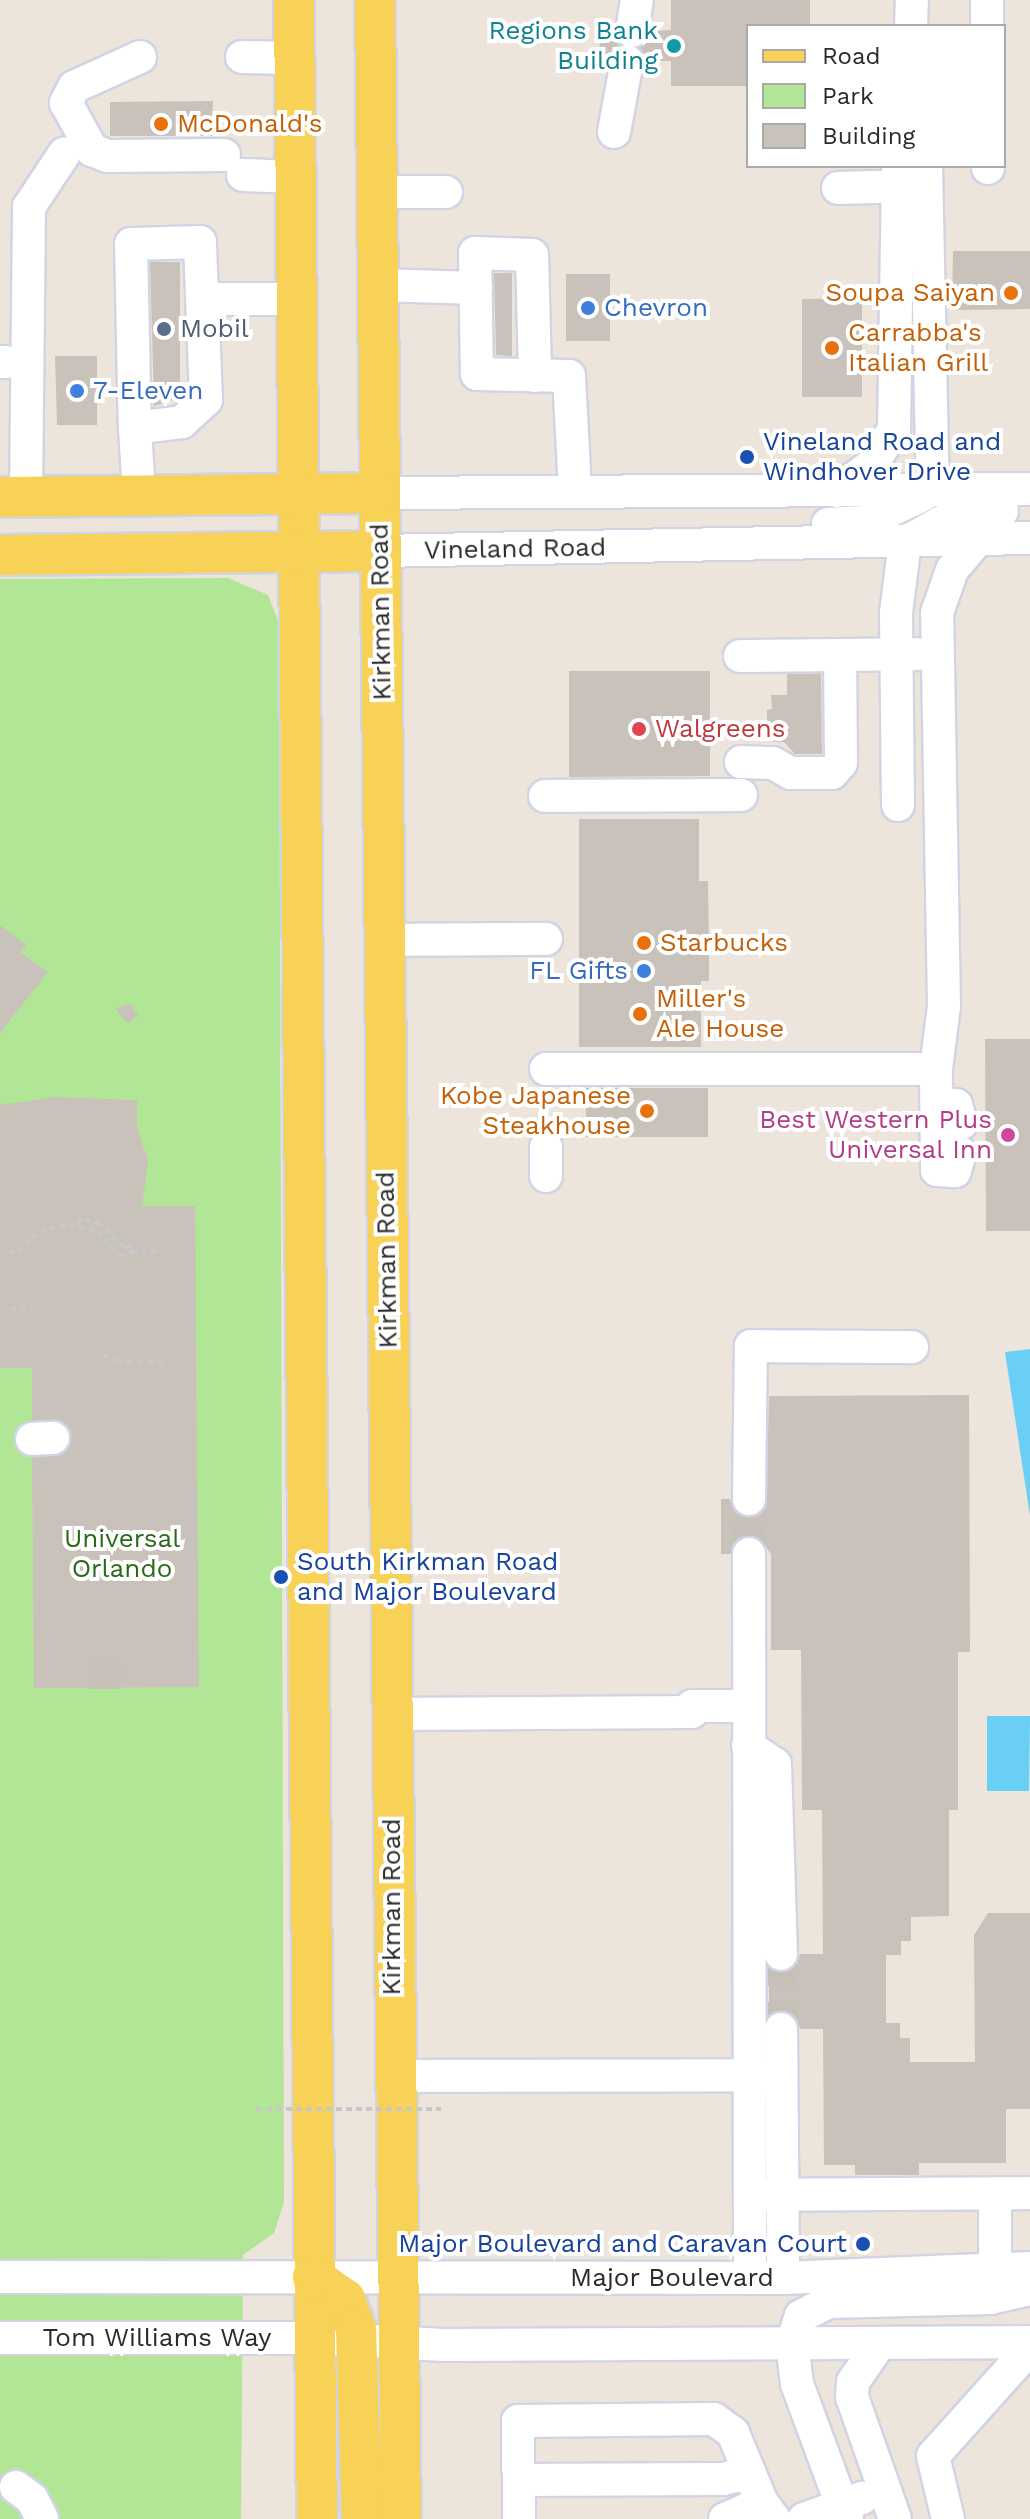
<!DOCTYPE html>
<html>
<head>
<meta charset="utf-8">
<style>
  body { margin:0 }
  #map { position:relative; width:1030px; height:2519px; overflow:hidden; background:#ede5db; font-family:"Work Sans",sans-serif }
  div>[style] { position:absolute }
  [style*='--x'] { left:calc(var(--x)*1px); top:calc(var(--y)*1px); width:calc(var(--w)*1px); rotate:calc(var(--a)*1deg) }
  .green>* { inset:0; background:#b0e695 }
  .water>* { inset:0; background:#69cff4 }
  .building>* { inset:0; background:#c8c2bb }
  .minor-tunnel>* { height:32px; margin-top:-16px; transform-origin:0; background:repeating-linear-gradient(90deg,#c6c0b8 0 32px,transparent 0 48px) }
  .path>* { height:4px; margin-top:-2px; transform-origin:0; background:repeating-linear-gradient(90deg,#c8c8c8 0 6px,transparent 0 10px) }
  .roads { filter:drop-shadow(2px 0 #d0d4e4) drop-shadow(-2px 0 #d0d4e4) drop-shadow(0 2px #d0d4e4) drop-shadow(0 -2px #d0d4e4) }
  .minor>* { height:32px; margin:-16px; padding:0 16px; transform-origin:16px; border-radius:16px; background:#fff }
  .major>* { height:40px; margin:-20px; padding:0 20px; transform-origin:20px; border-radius:20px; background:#f7d256 }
  .path-bridge>* { height:4px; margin-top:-2px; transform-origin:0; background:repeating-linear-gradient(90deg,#c8c8c8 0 6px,transparent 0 10px) }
  .dots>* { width:22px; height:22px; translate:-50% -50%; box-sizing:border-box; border:4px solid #fff; border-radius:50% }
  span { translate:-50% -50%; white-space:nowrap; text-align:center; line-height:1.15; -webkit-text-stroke:8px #fff; paint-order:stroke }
  .culture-label { font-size:26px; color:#0d838f }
  .right { translate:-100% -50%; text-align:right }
  .food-label { font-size:26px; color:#c56008 }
  .left { translate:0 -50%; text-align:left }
  .shop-label { font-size:26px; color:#366cbe }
  .service-label { font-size:26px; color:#4e5e75 }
  .transit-label { font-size:26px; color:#164399 }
  .street-label { font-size:26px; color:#2a2a2a }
  .health-label { font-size:26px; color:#be3a42 }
  .hotel-label { font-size:26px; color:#b23c85 }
  .park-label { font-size:26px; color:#286a16 }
  .legend { position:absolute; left:746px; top:24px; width:260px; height:144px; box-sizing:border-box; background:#fff; border:2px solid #aaa; margin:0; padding:10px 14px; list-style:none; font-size:24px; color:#2a2a2a }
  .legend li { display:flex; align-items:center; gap:16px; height:40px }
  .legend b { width:40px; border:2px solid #aaa }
</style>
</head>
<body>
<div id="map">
  <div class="green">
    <i style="clip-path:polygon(228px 578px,268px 595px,279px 623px,284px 2202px,274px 2233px,243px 2255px,241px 2519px,0 2519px,0 579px)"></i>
  </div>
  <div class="water">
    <i style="clip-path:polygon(1030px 1349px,1030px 1516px,1005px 1352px)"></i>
    <i style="clip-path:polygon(987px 1716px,1030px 1716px,1029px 1791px,987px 1791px)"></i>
  </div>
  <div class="building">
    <i style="clip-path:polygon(671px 0,810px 0,810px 26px,748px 26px,748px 86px,671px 86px,671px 61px,646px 61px,640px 48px,651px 31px,671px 30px)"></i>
    <i style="clip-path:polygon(602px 31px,613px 31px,619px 44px,608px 61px,597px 61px)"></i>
    <i style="clip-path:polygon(213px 101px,212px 136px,110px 136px,110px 102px)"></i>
    <i style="clip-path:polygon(953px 251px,1030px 251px,1030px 309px,952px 310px)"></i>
    <i style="clip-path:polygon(150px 262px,180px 262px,180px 398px,154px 406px)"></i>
    <i style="clip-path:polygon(494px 273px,512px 273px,512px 356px,496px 355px)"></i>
    <i style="clip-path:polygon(566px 274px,610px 274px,610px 341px,566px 341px)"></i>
    <i style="clip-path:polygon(862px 298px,862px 397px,802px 397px,802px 299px)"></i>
    <i style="clip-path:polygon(55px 356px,97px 356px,97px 425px,57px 425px)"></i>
    <i style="clip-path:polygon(569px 671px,710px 671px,710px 776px,569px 777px)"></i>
    <i style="clip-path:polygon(787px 674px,821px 674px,822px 754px,795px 754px,784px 742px,767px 741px,767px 710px,772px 709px,771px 695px,787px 695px)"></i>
    <i style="clip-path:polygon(579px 819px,699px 819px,699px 881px,708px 881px,709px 959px,709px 981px,701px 981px,701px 1047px,579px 1047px)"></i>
    <i style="clip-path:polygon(0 925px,26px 945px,20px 952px,48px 972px,0 1033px)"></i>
    <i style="clip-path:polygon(131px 1004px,138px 1015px,128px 1024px,115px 1008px)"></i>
    <i style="clip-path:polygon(985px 1039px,1030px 1039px,1030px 1231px,986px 1231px)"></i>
    <i style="clip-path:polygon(586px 1088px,708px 1088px,708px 1137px,586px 1137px)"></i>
    <i style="clip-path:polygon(54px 1097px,137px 1100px,137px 1127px,148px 1161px,142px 1206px,195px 1206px,199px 1687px,34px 1688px,32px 1458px,63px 1454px,72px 1436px,61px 1421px,32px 1420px,32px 1368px,0 1368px,0 1105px)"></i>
    <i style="clip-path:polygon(969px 1395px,970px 1652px,958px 1652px,958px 1810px,949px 1810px,949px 1916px,911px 1917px,911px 1941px,901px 1941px,901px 1955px,886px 1955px,886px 2023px,900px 2023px,900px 2038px,910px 2038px,910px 2062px,975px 2062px,974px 1935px,988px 1913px,1030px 1913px,1030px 2109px,1006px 2109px,1006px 2163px,919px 2163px,919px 2175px,855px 2175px,855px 2165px,824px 2165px,823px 2029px,800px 2029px,797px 2019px,782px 2010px,769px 2015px,769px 1968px,782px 1973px,797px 1964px,800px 1954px,823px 1954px,822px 1810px,802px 1810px,801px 1650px,771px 1650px,771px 1554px,759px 1538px,750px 1535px,739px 1538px,730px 1554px,721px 1554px,721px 1499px,730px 1499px,733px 1509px,748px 1518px,766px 1508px,769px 1396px)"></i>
  </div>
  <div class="minor-tunnel">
    <i style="--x:749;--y:1554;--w:55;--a:-90"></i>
    <i style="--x:104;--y:1657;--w:35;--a:88"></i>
    <i style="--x:781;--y:1954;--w:75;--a:90"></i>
  </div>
  <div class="path">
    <i style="--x:131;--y:1251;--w:29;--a:0"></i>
    <i style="--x:9;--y:1252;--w:9;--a:0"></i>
    <i style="--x:18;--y:1252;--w:30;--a:-44"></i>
    <i style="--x:40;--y:1231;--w:30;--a:-14"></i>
    <i style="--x:69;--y:1224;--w:29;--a:14"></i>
    <i style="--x:97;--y:1231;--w:33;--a:46"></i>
    <i style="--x:120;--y:1255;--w:11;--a:0"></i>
    <i style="--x:131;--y:1255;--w:8;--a:-90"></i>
    <i style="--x:131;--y:1247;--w:7;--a:180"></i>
    <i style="--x:124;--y:1247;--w:33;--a:-136"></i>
    <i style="--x:100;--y:1224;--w:21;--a:-163"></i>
    <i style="--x:80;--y:1218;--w:7;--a:98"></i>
    <i style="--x:10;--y:1309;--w:21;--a:0"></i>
    <i style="--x:103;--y:1354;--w:16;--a:30"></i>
    <i style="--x:117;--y:1362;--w:45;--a:0"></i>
  </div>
  <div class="roads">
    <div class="minor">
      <i style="--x:987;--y:0;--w:26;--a:90"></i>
      <i style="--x:911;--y:26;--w:26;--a:-88"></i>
      <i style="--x:632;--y:31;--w:31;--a:-81"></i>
      <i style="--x:140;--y:57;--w:72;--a:155.6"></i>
      <i style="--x:74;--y:87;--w:18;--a:117"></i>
      <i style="--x:66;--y:103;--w:54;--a:61"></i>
      <i style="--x:92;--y:150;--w:17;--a:21"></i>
      <i style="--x:108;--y:156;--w:116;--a:-0.5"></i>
      <i style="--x:242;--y:57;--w:53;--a:1.1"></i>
      <i style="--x:614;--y:132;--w:72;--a:-79.6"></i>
      <i style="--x:926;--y:166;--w:324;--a:88.8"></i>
      <i style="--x:988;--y:166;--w:2;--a:90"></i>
      <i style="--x:243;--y:175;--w:53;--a:2.2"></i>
      <i style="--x:838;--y:188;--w:76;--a:-1.5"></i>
      <i style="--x:377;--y:192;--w:69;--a:0"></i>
      <i style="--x:378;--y:285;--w:98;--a:1.8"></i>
      <i style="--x:203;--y:299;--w:94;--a:0"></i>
      <i style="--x:0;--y:362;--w:6;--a:0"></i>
      <i style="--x:535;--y:376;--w:121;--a:-91.4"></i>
      <i style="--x:532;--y:255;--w:57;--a:-178"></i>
      <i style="--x:475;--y:253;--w:121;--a:89.1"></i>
      <i style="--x:477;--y:374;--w:92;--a:1.2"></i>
      <i style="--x:569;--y:376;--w:116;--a:87"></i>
      <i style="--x:135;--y:428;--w:47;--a:-7.3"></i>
      <i style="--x:182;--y:422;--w:33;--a:-43"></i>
      <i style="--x:206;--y:400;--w:158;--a:-92.2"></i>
      <i style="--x:200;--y:242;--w:69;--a:178.3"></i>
      <i style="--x:131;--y:244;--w:184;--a:88.8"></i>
      <i style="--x:135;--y:428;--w:68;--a:86.6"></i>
      <i style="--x:837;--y:491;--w:42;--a:-36.3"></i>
      <i style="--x:871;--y:466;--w:44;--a:-58.1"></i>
      <i style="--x:894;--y:429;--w:263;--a:-89.1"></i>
      <i style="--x:379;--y:493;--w:651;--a:-0.35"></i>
      <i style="--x:26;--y:497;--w:290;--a:-89.4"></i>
      <i style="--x:29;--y:207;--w:64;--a:-56.6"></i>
      <i style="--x:828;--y:524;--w:38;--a:-3"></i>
      <i style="--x:866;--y:522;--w:63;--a:-25.3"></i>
      <i style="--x:911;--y:539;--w:56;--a:-28.9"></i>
      <i style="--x:960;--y:512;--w:42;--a:-1.4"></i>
      <i style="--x:380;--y:551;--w:650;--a:-1.15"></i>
      <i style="--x:740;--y:656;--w:177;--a:-0.6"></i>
      <i style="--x:741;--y:762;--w:32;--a:2"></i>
      <i style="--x:773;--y:763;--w:20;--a:30"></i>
      <i style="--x:790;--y:773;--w:42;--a:0"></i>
      <i style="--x:832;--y:773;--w:13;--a:-48"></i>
      <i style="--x:841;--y:763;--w:108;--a:-90.5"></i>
      <i style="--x:545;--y:796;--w:196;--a:-0.3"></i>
      <i style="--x:898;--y:805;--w:192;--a:-90.6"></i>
      <i style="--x:896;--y:613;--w:72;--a:-82.8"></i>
      <i style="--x:384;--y:940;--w:162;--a:-0.4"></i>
      <i style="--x:546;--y:1069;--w:390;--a:0"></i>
      <i style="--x:937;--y:1104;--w:19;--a:3"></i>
      <i style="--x:956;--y:1105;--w:19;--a:74"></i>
      <i style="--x:546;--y:1147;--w:29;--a:90"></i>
      <i style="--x:960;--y:1153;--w:19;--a:106"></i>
      <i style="--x:955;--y:1171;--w:18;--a:-177"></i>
      <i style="--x:937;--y:1170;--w:101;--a:-90.6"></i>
      <i style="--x:936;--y:1069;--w:64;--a:-82.8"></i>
      <i style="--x:944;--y:1006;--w:393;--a:-91"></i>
      <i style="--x:937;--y:613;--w:46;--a:-70.8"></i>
      <i style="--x:952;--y:570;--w:40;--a:-50"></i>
      <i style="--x:32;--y:1439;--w:21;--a:-3"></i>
      <i style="--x:749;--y:1499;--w:153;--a:-89.3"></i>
      <i style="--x:751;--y:1346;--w:161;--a:0.4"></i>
      <i style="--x:749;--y:1554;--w:724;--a:89.92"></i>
      <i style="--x:692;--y:1706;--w:56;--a:0"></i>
      <i style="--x:391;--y:1714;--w:301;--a:-0.4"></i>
      <i style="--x:748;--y:1746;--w:32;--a:34"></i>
      <i style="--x:775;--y:1764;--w:190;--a:88.2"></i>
      <i style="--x:781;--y:2029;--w:249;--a:89.5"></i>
      <i style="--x:394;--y:2076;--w:387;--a:-0.1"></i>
      <i style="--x:751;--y:2195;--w:279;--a:-0.4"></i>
      <i style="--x:995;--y:2270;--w:76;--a:-90"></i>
      <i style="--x:0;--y:2277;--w:783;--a:0.07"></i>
      <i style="--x:783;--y:2278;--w:247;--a:-2.3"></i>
      <i style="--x:0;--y:2338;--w:314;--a:0"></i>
      <i style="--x:314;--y:2338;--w:130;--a:3.1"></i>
      <i style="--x:444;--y:2345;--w:586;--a:-0.29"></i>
      <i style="--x:880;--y:2343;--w:47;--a:124.7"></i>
      <i style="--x:853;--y:2382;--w:15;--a:94"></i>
      <i style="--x:852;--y:2397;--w:129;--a:70.6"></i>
      <i style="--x:519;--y:2480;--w:204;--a:-0.3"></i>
      <i style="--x:723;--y:2479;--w:27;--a:-13"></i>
      <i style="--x:16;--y:2487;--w:20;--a:37"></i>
      <i style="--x:32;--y:2499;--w:22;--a:63"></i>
      <i style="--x:519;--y:2519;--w:98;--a:-90.6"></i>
      <i style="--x:518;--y:2421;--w:196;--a:-0.6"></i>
      <i style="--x:714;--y:2419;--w:24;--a:36"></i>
      <i style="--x:733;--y:2433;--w:76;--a:67.5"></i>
      <i style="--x:762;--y:2503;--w:20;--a:53"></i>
      <i style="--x:725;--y:2519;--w:40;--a:-23.4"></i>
      <i style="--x:804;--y:2519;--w:62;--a:-19.9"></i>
      <i style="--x:847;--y:2519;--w:144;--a:-110.3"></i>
      <i style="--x:797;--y:2384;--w:41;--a:-97"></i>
      <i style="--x:792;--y:2343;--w:28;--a:-72"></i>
      <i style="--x:801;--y:2316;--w:30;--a:-27"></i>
      <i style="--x:828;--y:2302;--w:163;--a:-1.4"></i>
      <i style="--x:991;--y:2298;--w:40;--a:-13"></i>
      <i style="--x:948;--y:2519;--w:65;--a:-103.4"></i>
      <i style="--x:933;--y:2456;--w:145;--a:-48.1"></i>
    </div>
    <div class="major">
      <i style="--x:294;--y:0;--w:2519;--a:89.48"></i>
      <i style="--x:375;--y:0;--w:2519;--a:89.41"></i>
      <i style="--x:0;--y:497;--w:379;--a:-0.6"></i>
      <i style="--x:0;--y:555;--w:380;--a:-0.6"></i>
      <i style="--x:313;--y:2277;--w:39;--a:35"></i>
      <i style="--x:345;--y:2299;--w:33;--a:70"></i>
      <i style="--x:356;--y:2330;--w:189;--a:88.2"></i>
    </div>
  </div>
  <div class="path-bridge">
    <i style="--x:256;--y:2109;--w:185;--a:0"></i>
  </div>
  <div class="dots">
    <i style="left:674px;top:46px;background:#0f9aa8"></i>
    <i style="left:161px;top:124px;background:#e8710a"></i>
    <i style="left:1011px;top:293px;background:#e8710a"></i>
    <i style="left:588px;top:308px;background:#3f7fe0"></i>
    <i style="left:164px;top:329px;background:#5c6f8a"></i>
    <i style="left:832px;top:348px;background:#e8710a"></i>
    <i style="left:77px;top:391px;background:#3f7fe0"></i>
    <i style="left:747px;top:457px;background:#1a4fb4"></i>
    <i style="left:639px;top:729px;background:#e0444e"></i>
    <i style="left:644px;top:943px;background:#e8710a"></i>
    <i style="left:644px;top:971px;background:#3f7fe0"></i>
    <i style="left:640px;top:1014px;background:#e8710a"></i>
    <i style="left:647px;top:1111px;background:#e8710a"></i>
    <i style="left:1008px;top:1135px;background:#d1479c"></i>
    <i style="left:281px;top:1577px;background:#1a4fb4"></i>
    <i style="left:863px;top:2244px;background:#1a4fb4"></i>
  </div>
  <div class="culture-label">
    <span class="right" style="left:658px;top:46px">Regions Bank<br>Building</span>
  </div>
  <div class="food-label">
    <span class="left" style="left:177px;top:124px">McDonald's</span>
    <span class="right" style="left:995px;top:293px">Soupa Saiyan</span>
    <span class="left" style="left:848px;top:348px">Carrabba's<br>Italian Grill</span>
    <span class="left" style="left:660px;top:943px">Starbucks</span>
    <span class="left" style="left:656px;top:1014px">Miller's<br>Ale House</span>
    <span class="right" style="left:631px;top:1111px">Kobe Japanese<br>Steakhouse</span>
  </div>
  <div class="shop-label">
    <span class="left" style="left:604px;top:308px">Chevron</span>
    <span class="left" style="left:93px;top:391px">7-Eleven</span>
    <span class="right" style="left:628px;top:971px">FL Gifts</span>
  </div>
  <div class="service-label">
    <span class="left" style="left:180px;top:329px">Mobil</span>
  </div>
  <div class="transit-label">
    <span class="left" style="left:763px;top:457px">Vineland Road and<br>Windhover Drive</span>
    <span class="left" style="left:297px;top:1577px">South Kirkman Road<br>and Major Boulevard</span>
    <span class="right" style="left:847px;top:2244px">Major Boulevard and Caravan Court</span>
  </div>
  <div class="street-label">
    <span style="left:515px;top:549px;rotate:-1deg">Vineland Road</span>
    <span style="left:381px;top:612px;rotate:-91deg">Kirkman Road</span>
    <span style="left:387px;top:1260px;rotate:-91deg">Kirkman Road</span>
    <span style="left:392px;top:1907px;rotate:-90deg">Kirkman Road</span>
    <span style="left:672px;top:2278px">Major Boulevard</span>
    <span style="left:157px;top:2338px">Tom Williams Way</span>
  </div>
  <div class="health-label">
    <span class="left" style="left:655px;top:729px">Walgreens</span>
  </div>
  <div class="hotel-label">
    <span class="right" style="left:992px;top:1135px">Best Western Plus<br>Universal Inn</span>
  </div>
  <div class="park-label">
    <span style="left:122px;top:1554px">Universal<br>Orlando</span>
  </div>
  <ul class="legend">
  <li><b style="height:10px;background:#f7d256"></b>Road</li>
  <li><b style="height:22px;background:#b0e695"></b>Park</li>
  <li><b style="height:22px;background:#c8c2bb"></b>Building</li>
  </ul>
</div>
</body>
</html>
